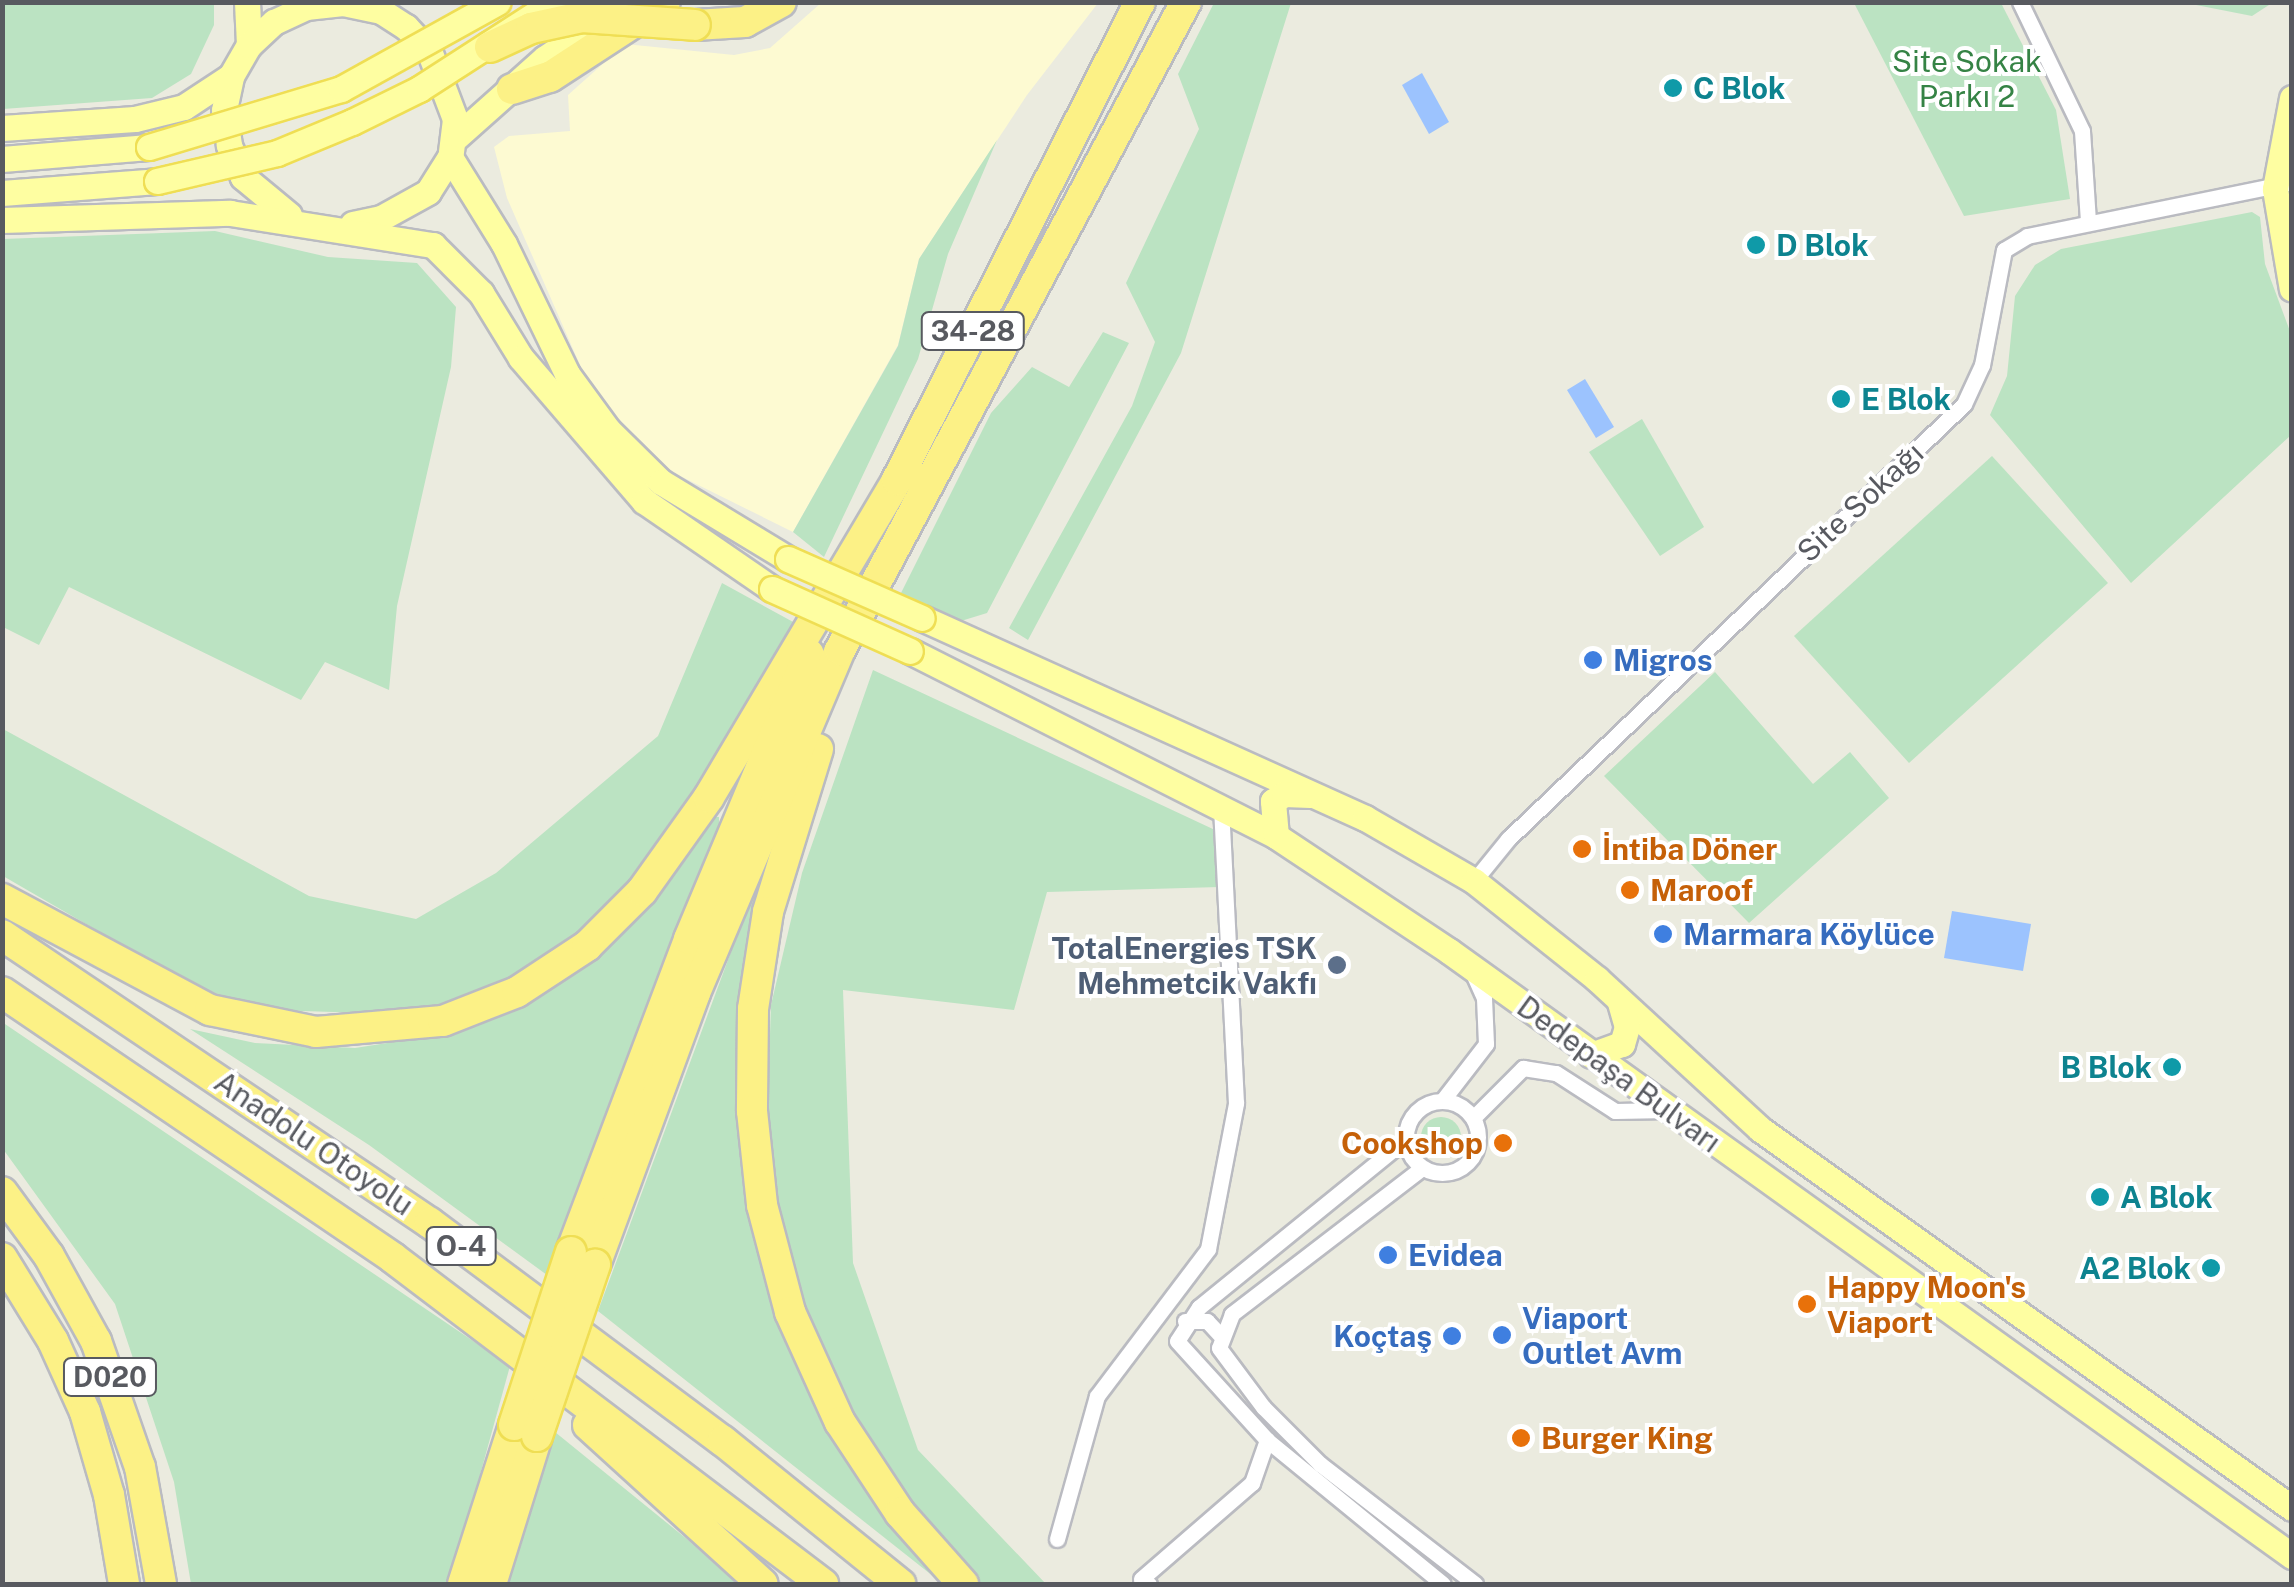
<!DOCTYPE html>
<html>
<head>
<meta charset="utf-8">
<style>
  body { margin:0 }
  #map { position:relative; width:2294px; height:1587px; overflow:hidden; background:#ebebdf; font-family:"Public Sans",sans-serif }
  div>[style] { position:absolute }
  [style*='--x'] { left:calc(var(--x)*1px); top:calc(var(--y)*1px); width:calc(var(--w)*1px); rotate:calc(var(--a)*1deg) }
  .commercial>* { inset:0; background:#fdfad2 }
  .green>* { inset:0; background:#bbe3c2 }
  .round { border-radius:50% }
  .water>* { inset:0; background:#9cc3fe }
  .roads { filter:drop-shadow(2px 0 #babbc1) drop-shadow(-2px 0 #babbc1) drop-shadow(0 2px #babbc1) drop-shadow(0 -2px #babbc1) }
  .street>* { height:15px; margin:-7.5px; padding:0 7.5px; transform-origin:7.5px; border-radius:7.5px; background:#fff }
  .street>.ring { margin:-7.5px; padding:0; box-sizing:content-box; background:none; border:15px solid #fff; border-radius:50% }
  .primary>* { height:25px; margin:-12.5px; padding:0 12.5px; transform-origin:12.5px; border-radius:12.5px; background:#fefea1 }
  .highway>* { height:30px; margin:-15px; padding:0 15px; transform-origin:15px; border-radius:15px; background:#fcf186 }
  .bridges { filter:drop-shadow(2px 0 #efde54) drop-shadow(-2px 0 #efde54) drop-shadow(0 2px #efde54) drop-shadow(0 -2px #efde54) }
  .primary-bridge>* { height:25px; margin:-12.5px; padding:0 12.5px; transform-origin:12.5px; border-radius:12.5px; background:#fefea1 }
  .highway-bridge>* { height:30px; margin:-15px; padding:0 15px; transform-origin:15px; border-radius:15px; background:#fcf186 }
  .dots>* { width:28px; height:28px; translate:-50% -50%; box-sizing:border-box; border:5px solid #fff; border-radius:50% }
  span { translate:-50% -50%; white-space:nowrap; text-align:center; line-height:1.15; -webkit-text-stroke:8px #fff; paint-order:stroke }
  .shield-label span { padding:2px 8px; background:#fff; border:2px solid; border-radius:8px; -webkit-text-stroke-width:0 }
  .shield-label { font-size:28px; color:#585a60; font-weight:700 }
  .park-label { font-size:30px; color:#358345 }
  .culture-label { font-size:30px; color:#0d838f; font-weight:700 }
  .left { translate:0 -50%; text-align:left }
  .right { translate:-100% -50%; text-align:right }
  .street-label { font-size:30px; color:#585a60 }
  .shop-label { font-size:30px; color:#366cbe; font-weight:700 }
  .food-label { font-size:30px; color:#c56008; font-weight:700 }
  .service-label { font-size:30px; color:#4e5e75; font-weight:700 }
  .frame { position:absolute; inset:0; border:5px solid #585a60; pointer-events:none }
</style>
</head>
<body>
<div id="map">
  <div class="commercial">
    <i style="clip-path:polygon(821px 3px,1098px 3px,1027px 95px,919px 259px,898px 345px,793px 532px,674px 473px,617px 427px,580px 365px,507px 198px,494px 147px,509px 136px,570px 131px,568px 95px,625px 44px,734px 55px,770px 48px)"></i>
  </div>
  <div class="green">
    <i style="clip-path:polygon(2px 3px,214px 3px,214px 25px,191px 74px,152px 98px,3px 109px)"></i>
    <i style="clip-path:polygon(1214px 3px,1291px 3px,1181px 353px,1028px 640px,1009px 628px,1132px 406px,1155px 342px,1126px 283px,1199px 129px,1178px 74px)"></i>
    <i style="clip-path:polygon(1854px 3px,2001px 3px,2056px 110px,2070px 199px,1964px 216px)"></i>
    <i style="clip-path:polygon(2186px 3px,2272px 2px,2272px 3px,2252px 16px)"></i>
    <i style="clip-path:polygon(997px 140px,948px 254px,918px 359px,824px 557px,793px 532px,898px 346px,919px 259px)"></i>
    <i style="clip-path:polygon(2252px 212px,2260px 217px,2265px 264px,2291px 334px,2291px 435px,2131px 583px,1990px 415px,2007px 376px,2015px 296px,2035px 265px,2061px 249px)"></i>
    <i style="clip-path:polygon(215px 231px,328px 257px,417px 263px,456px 307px,451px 367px,397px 606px,389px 690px,325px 662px,301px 700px,69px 587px,39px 645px,3px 627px,3px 239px)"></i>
    <i style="clip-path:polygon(1103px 332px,1129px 343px,987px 613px,961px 621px,901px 593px,991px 413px,1032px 367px,1069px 387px)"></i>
    <i style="clip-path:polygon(1642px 419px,1704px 527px,1660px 556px,1589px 452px)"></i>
    <i style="clip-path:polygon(1992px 456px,2108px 583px,1909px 763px,1794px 636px)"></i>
    <i style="clip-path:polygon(722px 583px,795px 623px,679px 824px,642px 873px,572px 945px,502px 989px,397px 1014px,270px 1010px,195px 987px,3px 876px,3px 729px,309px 896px,416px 919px,496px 873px,658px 736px)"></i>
    <i style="clip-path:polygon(873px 670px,1215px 830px,1219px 887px,1047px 892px,1014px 1010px,843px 990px,853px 1263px,918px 1450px,1046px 1584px,979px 1584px,884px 1473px,819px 1351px,784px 1256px,767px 1122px,771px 1005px,802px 873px)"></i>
    <i style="clip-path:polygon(1715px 672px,1813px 784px,1850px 752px,1889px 798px,1749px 923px,1604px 776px)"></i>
    <i style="clip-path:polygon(711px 817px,719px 817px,719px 827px,547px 1275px,369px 1145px,190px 1029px,255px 1043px,355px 1048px,452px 1033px,640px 912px)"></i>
    <i style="clip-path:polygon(778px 825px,747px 1169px,882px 1505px,943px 1584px,598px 1311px)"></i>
    <i style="clip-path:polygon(2px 1022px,510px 1366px,450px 1584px,191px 1584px,174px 1482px,115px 1304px,3px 1149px)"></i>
    <i class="round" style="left:1421px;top:1117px;width:40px;height:40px"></i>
    <i style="clip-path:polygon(555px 1432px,688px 1540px,737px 1584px,506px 1584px)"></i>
  </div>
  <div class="water">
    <i style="clip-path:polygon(1422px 73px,1449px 122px,1429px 134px,1402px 85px)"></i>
    <i style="clip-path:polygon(1585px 379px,1614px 427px,1596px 438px,1567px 390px)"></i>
    <i style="clip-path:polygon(1952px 911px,2031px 924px,2023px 971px,1944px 958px)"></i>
  </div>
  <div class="roads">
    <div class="street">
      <i style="--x:2020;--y:2;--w:143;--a:64.3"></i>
      <i style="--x:2082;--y:131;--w:91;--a:86.2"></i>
      <i style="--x:1474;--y:881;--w:54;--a:-51"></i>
      <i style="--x:1508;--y:839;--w:630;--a:-43.65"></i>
      <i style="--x:1964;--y:404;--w:43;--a:-65.2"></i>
      <i style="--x:1982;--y:365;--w:117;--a:-79.2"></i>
      <i style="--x:2004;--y:250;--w:27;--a:-31"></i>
      <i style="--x:2027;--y:236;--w:270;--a:-11.5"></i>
      <i class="ring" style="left:1406px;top:1101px;width:57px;height:57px"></i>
      <i style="--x:1442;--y:1101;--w:72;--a:-52.3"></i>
      <i style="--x:1486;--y:1044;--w:46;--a:-92.5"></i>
      <i style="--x:1484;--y:998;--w:27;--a:-114"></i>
      <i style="--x:1473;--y:1118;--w:71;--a:-45"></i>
      <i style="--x:1523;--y:1068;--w:33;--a:9"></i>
      <i style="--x:1556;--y:1073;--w:70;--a:32.8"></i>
      <i style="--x:1615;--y:1111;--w:53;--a:-1.1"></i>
      <i style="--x:1406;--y:1139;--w:267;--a:140.9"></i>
      <i style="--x:1199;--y:1307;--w:40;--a:122.9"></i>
      <i style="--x:1177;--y:1341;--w:134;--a:47.7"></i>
      <i style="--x:1267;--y:1440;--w:227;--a:39.3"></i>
      <i style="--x:1422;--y:1168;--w:240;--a:142.5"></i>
      <i style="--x:1232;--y:1314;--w:36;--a:111"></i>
      <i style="--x:1219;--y:1348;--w:74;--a:53.3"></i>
      <i style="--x:1263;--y:1407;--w:81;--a:45"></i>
      <i style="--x:1320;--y:1464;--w:196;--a:37.7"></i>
      <i style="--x:1185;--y:1321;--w:22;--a:0"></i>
      <i style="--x:1207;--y:1321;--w:18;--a:47"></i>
      <i style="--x:1057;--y:1539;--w:148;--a:-74.4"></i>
      <i style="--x:1097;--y:1396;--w:184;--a:-52.9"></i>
      <i style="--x:1208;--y:1249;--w:149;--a:-79.1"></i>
      <i style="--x:1236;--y:1103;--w:297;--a:-92.9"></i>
      <i style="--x:1149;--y:1584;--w:9;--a:-148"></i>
      <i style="--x:1141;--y:1579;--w:147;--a:-40.9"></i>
      <i style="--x:1252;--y:1483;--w:46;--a:-70.8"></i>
    </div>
    <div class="primary">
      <i style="--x:247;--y:2;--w:43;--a:87.3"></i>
      <i style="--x:2292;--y:98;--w:93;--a:100.6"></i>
      <i style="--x:2275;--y:189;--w:101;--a:80.4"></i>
      <i style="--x:2;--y:128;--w:133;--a:-3.9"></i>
      <i style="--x:135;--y:119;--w:50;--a:-13.8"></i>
      <i style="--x:184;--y:107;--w:56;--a:-33.4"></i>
      <i style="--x:453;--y:140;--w:123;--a:-41.7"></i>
      <i style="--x:545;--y:58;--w:100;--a:-34"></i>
      <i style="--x:450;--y:157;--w:102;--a:58.2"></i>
      <i style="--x:504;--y:244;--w:144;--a:64.1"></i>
      <i style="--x:567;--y:374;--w:69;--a:53.8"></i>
      <i style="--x:608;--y:430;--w:74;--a:44.5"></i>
      <i style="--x:661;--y:482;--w:149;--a:31.2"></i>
      <i style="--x:2;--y:159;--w:147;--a:-4.7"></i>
      <i style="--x:2;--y:193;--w:155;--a:-4.4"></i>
      <i style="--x:289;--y:215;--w:60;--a:-140.4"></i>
      <i style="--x:243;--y:177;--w:35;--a:-114"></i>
      <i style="--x:229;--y:145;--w:35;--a:-98"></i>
      <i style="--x:224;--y:110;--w:35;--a:-78"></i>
      <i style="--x:231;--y:76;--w:36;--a:-60"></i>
      <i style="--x:249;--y:45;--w:34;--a:-43"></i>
      <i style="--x:274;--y:22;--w:35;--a:-25"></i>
      <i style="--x:306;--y:7;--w:37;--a:-6"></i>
      <i style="--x:343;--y:3;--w:39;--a:12"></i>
      <i style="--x:381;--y:11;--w:30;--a:33"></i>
      <i style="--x:406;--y:27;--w:35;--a:47"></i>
      <i style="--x:430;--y:53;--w:71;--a:69.3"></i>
      <i style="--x:455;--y:119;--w:38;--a:97"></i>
      <i style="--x:450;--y:157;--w:41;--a:122.2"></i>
      <i style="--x:428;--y:192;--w:54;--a:151"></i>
      <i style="--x:381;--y:218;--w:29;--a:168"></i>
      <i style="--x:2;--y:220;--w:228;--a:-1.8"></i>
      <i style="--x:230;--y:213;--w:206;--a:9"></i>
      <i style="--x:433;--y:245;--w:68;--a:45"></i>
      <i style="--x:481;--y:293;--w:76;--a:58.4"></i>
      <i style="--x:521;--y:358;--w:189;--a:49.3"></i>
      <i style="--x:644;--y:501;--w:155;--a:34.5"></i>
      <i style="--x:922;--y:618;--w:486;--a:24.3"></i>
      <i style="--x:1365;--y:818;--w:126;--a:30"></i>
      <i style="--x:1474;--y:881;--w:157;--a:38.5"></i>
      <i style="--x:1597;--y:979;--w:222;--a:42.6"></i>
      <i style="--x:1760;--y:1129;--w:653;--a:35.47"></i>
      <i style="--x:910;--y:651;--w:410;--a:26.8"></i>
      <i style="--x:1276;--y:836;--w:208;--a:33.6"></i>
      <i style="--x:1449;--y:951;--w:1038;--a:35.67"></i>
      <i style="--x:1276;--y:836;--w:35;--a:-95"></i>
      <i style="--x:1273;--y:801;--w:13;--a:-32"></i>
      <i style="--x:1284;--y:794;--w:26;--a:2"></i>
      <i style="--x:1591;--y:1055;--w:33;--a:-20"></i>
      <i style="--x:1622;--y:1044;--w:18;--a:-74"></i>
      <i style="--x:1627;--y:1027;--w:26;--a:-106"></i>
    </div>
    <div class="highway">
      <i style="--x:695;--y:25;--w:50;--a:-3.4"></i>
      <i style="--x:745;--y:22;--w:41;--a:-29.1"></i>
      <i style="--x:512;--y:89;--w:40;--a:-18"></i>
      <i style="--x:550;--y:77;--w:137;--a:-33.1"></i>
      <i style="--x:818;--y:749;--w:170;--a:107.1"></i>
      <i style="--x:768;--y:912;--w:98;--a:98.8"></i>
      <i style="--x:753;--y:1009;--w:102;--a:90.6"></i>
      <i style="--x:752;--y:1111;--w:95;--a:83.9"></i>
      <i style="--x:762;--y:1205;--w:111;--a:75.3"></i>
      <i style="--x:790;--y:1312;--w:121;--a:65.6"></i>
      <i style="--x:840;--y:1422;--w:109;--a:56.6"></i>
      <i style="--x:900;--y:1513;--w:95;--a:48.4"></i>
      <i style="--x:2;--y:899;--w:236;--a:28.1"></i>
      <i style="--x:210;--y:1010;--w:108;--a:11.7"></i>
      <i style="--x:316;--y:1032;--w:127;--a:-5"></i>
      <i style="--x:443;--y:1021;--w:79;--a:-21.4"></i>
      <i style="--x:517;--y:992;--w:84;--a:-33.3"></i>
      <i style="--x:587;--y:946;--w:78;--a:-45"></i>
      <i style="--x:642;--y:891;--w:115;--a:-54.5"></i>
      <i style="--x:709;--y:797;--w:369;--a:-59.3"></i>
      <i style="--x:897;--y:480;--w:536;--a:-63.05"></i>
      <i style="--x:2;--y:935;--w:516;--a:33.94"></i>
      <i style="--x:430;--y:1223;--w:365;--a:36.7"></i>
      <i style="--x:723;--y:1441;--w:228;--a:38.9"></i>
      <i style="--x:2;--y:992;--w:473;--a:34.2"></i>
      <i style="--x:393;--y:1258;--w:540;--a:37.17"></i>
      <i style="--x:2;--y:1192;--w:79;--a:53.7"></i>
      <i style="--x:49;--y:1256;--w:97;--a:61.1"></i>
      <i style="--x:96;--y:1341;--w:133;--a:70.8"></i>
      <i style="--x:140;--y:1467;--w:119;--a:79.8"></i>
      <i style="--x:571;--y:1252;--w:335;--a:-69.3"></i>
      <i style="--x:689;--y:939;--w:309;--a:-67.2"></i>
      <i style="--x:2;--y:1258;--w:97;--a:58.4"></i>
      <i style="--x:53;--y:1341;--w:78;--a:65.7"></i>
      <i style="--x:85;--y:1412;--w:86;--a:73.9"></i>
      <i style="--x:109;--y:1495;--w:90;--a:80.4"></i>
      <i style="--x:595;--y:1265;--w:290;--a:-69.8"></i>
      <i style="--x:695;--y:993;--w:372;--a:-67.1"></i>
      <i style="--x:840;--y:650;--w:735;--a:-61.9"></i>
      <i style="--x:588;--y:1425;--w:236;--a:42.3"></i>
      <i style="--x:463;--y:1584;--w:167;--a:-72.2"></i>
      <i style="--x:491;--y:1584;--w:155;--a:-72.7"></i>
    </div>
  </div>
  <div class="bridges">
    <div class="primary-bridge">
      <i style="--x:149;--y:147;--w:201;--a:-16.8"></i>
      <i style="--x:341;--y:89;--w:179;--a:-29"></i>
      <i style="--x:157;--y:181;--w:123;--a:-13.1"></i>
      <i style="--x:277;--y:153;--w:81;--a:-22.5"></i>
      <i style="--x:352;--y:122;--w:75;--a:-26.2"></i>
      <i style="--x:419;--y:89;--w:161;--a:-32.8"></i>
      <i style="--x:788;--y:559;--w:146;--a:23.8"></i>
      <i style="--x:772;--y:589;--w:151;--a:24.2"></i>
    </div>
    <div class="highway-bridge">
      <i style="--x:490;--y:47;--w:45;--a:-24.9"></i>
      <i style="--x:531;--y:28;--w:52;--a:-12.2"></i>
      <i style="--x:582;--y:17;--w:113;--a:4"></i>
      <i style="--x:514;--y:1425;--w:182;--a:-71.8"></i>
      <i style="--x:537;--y:1436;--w:181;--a:-71.3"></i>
    </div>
  </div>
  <div class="dots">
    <i style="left:1673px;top:88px;background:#0f9aa8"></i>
    <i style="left:1756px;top:245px;background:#0f9aa8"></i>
    <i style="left:1841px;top:399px;background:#0f9aa8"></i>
    <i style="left:1593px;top:660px;background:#3f7fe0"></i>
    <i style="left:1582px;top:849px;background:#e8710a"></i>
    <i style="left:1630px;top:890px;background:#e8710a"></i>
    <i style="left:1663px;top:934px;background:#3f7fe0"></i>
    <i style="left:1337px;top:965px;background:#5c6f8a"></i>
    <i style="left:2172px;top:1067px;background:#0f9aa8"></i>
    <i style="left:1503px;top:1143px;background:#e8710a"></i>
    <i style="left:2100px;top:1197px;background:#0f9aa8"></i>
    <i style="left:1388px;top:1255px;background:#3f7fe0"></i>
    <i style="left:2211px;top:1268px;background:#0f9aa8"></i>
    <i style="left:1807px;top:1304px;background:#e8710a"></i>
    <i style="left:1502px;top:1335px;background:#3f7fe0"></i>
    <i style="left:1452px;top:1336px;background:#3f7fe0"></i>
    <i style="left:1521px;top:1438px;background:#e8710a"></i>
  </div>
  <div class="shield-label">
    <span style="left:973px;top:331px">34-28</span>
    <span style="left:461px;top:1246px">O-4</span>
    <span style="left:110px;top:1377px">D020</span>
  </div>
  <div class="park-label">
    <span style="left:1967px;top:78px">Site Sokak<br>Parkı 2</span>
  </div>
  <div class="culture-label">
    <span class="left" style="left:1693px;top:88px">C Blok</span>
    <span class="left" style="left:1776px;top:245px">D Blok</span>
    <span class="left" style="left:1861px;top:399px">E Blok</span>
    <span class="right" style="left:2152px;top:1067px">B Blok</span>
    <span class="left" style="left:2120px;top:1197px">A Blok</span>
    <span class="right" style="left:2191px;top:1268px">A2 Blok</span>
  </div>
  <div class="street-label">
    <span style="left:1860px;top:502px;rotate:-43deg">Site Sokağı</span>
    <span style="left:1619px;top:1074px;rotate:36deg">Dedepaşa Bulvarı</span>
    <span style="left:314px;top:1143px;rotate:34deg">Anadolu Otoyolu</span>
  </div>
  <div class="shop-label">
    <span class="left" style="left:1613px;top:660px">Migros</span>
    <span class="left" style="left:1683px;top:934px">Marmara Köylüce</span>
    <span class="left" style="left:1408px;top:1255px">Evidea</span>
    <span class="left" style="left:1522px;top:1335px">Viaport<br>Outlet Avm</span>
    <span class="right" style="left:1432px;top:1336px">Koçtaş</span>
  </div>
  <div class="food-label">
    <span class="left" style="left:1602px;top:849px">İntiba Döner</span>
    <span class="left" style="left:1650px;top:890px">Maroof</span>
    <span class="right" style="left:1483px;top:1143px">Cookshop</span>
    <span class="left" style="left:1827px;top:1304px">Happy Moon's<br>Viaport</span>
    <span class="left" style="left:1541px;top:1438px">Burger King</span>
  </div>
  <div class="service-label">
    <span class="right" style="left:1317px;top:965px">TotalEnergies TSK<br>Mehmetcik Vakfı</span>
  </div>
  <div class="frame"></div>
</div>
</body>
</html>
